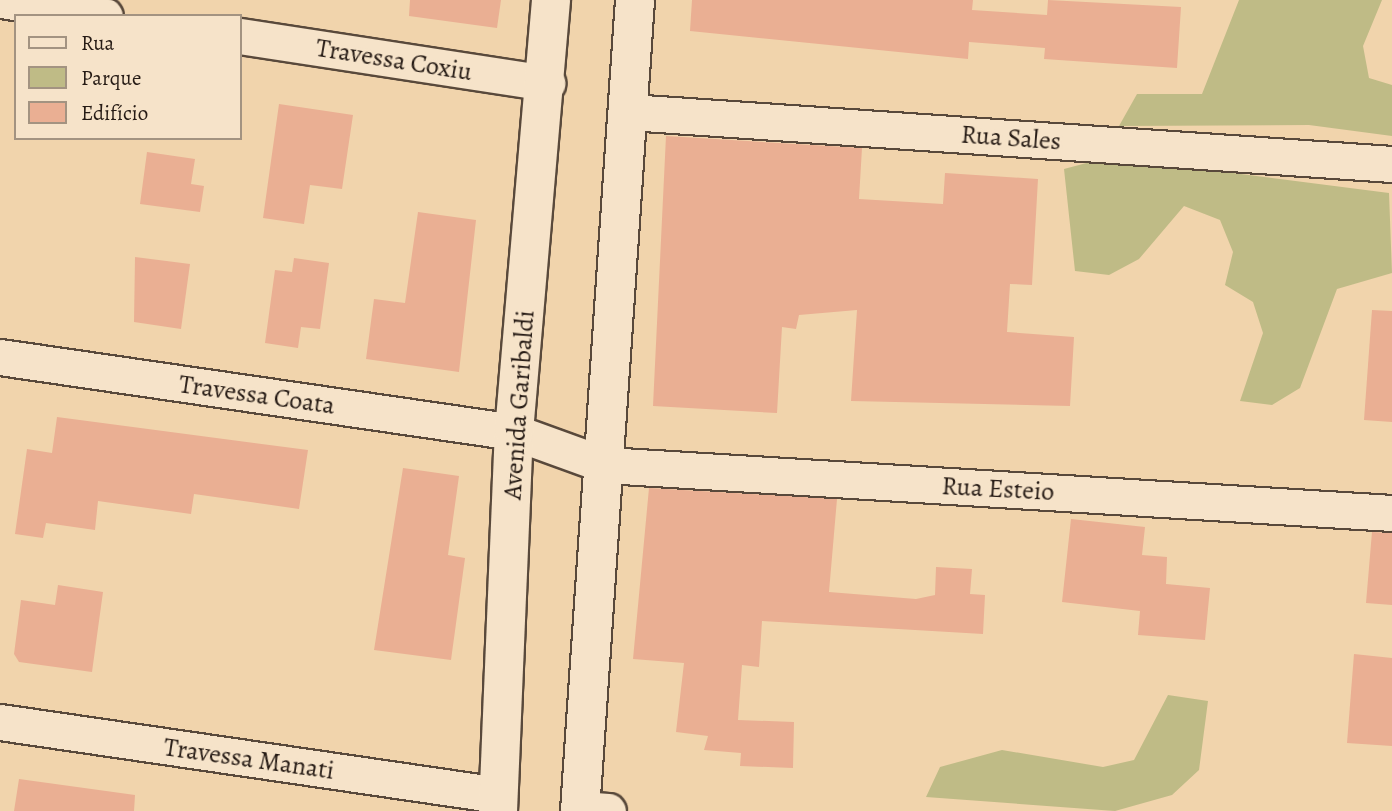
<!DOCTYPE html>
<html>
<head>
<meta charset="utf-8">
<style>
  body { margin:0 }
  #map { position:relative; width:1392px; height:811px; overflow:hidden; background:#f1d4ac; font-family:Alegreya,serif }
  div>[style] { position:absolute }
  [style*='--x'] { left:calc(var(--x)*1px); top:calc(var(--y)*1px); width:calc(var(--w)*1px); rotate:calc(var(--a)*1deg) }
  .green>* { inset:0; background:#bfbb86 }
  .building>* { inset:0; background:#eaaf93 }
  .roads { filter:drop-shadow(2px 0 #59493b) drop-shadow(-2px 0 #59493b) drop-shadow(0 2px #59493b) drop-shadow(0 -2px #59493b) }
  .street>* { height:35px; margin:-17.5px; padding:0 17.5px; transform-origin:17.5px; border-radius:17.5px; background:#f6e3c9 }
  .secondary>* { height:38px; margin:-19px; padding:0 19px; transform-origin:19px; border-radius:19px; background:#f6e3c9 }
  span { translate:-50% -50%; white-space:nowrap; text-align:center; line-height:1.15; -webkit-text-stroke:5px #f6e3c9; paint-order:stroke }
  .street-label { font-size:26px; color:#261b15 }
  .legend { position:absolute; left:14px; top:14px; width:228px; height:126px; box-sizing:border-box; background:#f6e3c9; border:2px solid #a39381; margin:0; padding:9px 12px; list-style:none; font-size:21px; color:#261b15 }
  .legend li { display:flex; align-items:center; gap:14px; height:35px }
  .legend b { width:35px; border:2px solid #a39381 }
</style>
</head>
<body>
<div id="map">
  <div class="green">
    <i style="clip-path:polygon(1239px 0,1382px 0,1363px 46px,1369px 78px,1392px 85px,1392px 136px,1309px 125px,1119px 126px,1137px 94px,1202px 94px)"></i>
    <i style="clip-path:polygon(1109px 157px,1389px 193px,1392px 273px,1337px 289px,1300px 388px,1272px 405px,1240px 401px,1263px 333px,1253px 302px,1225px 285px,1233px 252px,1220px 220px,1184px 206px,1139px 259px,1109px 275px,1075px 271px,1064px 169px)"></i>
    <i style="clip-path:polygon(1168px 695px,1208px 701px,1199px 770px,1172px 795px,1115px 811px,926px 797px,940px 767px,1002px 750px,1103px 767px,1134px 760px)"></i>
  </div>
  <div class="building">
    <i style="clip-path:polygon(410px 0,501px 0,497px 28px,409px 16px)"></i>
    <i style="clip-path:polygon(692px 0,973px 0,972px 10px,1047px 15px,1048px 0,1181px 7px,1177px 68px,1044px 59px,1045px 48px,969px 42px,968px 59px,690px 31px)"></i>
    <i style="clip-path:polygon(279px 104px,353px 115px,342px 189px,310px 185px,304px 224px,263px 218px)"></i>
    <i style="clip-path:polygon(666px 136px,862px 148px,859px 199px,943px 204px,945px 173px,1038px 179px,1032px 285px,1010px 284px,1007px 332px,1074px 337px,1070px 406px,851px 401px,857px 310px,799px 315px,796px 329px,782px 327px,777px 413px,653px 406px)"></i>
    <i style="clip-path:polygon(147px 152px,195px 159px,191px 184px,204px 186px,200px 212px,140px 204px)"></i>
    <i style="clip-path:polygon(418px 212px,476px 220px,459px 372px,366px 359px,374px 299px,405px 303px)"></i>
    <i style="clip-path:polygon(135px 257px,190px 264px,181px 329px,134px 322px)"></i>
    <i style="clip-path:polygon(294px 258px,329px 263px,320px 329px,301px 327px,298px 348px,265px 343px,275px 270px,292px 272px)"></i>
    <i style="clip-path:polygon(1372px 310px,1392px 311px,1392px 422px,1364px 420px)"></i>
    <i style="clip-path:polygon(57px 417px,308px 450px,299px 509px,194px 494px,191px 514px,98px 501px,95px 530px,46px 523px,43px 538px,15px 534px,27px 449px,52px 453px)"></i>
    <i style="clip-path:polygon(403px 468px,459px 476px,448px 555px,465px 558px,451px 660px,374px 650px)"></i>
    <i style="clip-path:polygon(649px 488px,837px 499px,829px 592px,916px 599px,935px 595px,936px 567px,972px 569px,970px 594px,985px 595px,983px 634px,762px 621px,759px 667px,742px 665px,738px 720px,794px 722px,793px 768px,740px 766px,741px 753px,704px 750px,708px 736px,676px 732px,684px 663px,633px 659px)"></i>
    <i style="clip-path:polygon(1071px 519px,1145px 527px,1142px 555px,1167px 557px,1166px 584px,1210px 588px,1205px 640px,1138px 635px,1140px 611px,1062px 602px)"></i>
    <i style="clip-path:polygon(1372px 532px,1392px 533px,1392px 605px,1366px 603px)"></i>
    <i style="clip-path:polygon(58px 585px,103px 592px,92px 672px,19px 662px,14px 654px,21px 600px,55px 605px)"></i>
    <i style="clip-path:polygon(1354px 654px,1392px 658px,1392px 746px,1347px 743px)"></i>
    <i style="clip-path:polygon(19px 779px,135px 795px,134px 811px,14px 811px)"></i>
  </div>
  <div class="roads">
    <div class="street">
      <i style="--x:1;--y:0;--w:105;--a:8.7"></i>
      <i style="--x:240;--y:36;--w:311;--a:8.7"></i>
      <i style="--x:629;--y:112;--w:765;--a:3.9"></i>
      <i style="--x:0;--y:357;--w:519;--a:8.3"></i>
      <i style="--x:514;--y:432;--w:97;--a:19.9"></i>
      <i style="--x:605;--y:465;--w:788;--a:3.49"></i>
      <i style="--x:0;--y:722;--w:504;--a:8.32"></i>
      <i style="--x:580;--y:809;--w:28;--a:4"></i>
    </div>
    <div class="secondary">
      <i style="--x:498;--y:811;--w:379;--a:-87.6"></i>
      <i style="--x:514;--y:432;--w:434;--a:-85.1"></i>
      <i style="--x:580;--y:811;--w:813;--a:-86.12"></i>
    </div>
  </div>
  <div class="street-label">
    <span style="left:394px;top:60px;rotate:9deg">Travessa Coxiu</span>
    <span style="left:1011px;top:138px;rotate:4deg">Rua Sales</span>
    <span style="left:257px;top:395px;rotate:8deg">Travessa Coata</span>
    <span style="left:519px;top:405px;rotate:-86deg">Avenida Garibaldi</span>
    <span style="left:998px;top:489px;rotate:3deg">Rua Esteio</span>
    <span style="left:249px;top:759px;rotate:8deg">Travessa Manati</span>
  </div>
  <ul class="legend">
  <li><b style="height:9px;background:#f6e3c9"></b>Rua</li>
  <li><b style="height:19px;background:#bfbb86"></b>Parque</li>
  <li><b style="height:19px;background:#eaaf93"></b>Edifício</li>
  </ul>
</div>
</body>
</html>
